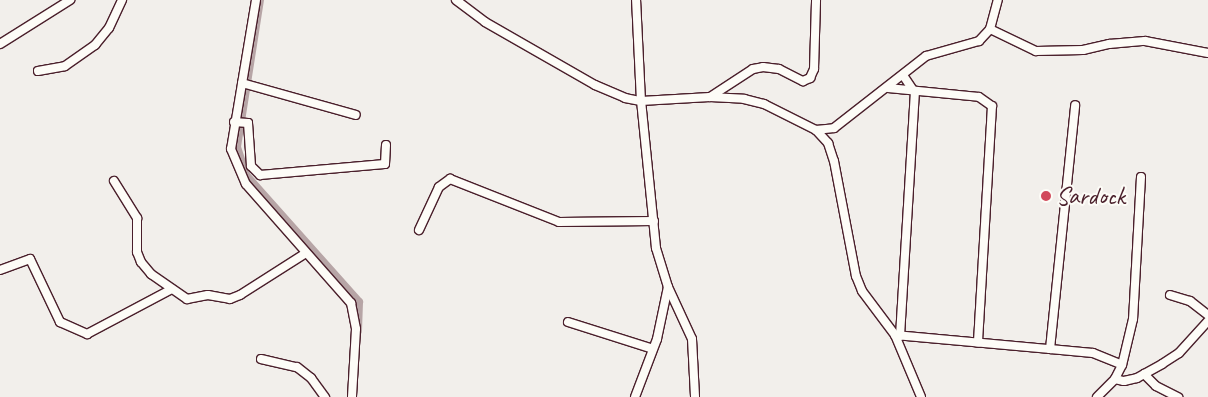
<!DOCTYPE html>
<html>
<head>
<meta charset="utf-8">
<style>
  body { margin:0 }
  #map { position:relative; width:1208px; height:397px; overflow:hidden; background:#f2efeb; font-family:Caveat,sans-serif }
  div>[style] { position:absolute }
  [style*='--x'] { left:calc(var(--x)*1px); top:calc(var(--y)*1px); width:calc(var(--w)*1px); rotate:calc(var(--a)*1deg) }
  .canal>* { height:8px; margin:-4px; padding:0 4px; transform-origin:4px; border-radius:4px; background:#b7a5a6 }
  .roads { filter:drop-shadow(1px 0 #4a1f2b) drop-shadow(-1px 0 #4a1f2b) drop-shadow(0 1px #4a1f2b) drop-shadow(0 -1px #4a1f2b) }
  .street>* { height:8px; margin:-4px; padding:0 4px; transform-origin:4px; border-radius:4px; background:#fdfcf7 }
  .dots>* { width:14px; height:14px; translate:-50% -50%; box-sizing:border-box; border:2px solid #fdfcf7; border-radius:50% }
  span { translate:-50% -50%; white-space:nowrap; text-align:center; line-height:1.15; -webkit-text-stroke:4px #fdfcf7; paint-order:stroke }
  .poi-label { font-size:25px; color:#4a1f2b }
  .left { translate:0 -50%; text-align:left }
</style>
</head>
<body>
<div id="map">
  <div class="canal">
    <i style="--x:260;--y:0;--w:149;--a:98.9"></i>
    <i style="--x:237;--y:147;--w:29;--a:72"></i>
    <i style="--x:246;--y:175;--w:170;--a:48.3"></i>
    <i style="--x:359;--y:302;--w:29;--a:92"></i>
  </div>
  <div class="roads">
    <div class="street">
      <i style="--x:256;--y:0;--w:151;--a:99.5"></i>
      <i style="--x:231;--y:149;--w:38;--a:67"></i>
      <i style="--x:246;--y:184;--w:159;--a:48.6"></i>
      <i style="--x:351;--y:303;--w:26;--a:79"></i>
      <i style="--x:356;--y:329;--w:68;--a:93.4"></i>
      <i style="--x:456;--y:0;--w:36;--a:37"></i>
      <i style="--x:485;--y:22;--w:127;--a:29.8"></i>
      <i style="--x:595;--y:85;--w:33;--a:23"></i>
      <i style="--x:625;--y:98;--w:16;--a:11"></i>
      <i style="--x:641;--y:101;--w:69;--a:-3.3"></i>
      <i style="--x:710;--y:97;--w:34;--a:3"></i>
      <i style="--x:744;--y:99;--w:21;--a:14"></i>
      <i style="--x:764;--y:104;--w:58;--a:26.6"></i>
      <i style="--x:816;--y:130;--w:18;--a:47"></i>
      <i style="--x:828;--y:143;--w:19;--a:72"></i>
      <i style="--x:834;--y:161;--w:117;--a:79.2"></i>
      <i style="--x:856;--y:276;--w:16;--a:68"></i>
      <i style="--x:862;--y:291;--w:55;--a:53.1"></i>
      <i style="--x:895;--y:335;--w:156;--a:5.2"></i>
      <i style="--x:1050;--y:349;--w:245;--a:-84.1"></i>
      <i style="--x:990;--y:29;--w:51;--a:25.6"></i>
      <i style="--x:1036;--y:51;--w:47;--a:-1.2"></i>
      <i style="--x:1083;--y:50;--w:27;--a:-13"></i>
      <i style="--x:1109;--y:44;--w:36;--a:-5"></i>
      <i style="--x:1145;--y:41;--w:64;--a:10.8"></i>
      <i style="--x:0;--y:44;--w:83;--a:-32.2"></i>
      <i style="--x:38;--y:71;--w:27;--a:-10"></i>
      <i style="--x:65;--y:66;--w:37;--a:-35"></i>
      <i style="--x:95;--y:45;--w:22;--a:-51"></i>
      <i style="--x:109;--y:28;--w:31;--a:-65"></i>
      <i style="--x:242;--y:83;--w:118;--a:15.7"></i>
      <i style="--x:888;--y:88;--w:91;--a:5.6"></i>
      <i style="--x:979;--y:97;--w:16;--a:35"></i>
      <i style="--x:992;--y:106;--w:237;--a:93.4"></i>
      <i style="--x:710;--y:97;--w:51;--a:-33.1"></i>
      <i style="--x:753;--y:69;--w:10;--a:-11"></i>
      <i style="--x:763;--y:67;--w:16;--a:7"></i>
      <i style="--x:779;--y:69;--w:27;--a:27"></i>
      <i style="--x:803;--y:81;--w:8;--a:-23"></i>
      <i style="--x:810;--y:78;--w:10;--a:-66"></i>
      <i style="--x:814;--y:69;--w:69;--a:-88.3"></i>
      <i style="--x:234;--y:122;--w:14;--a:4"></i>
      <i style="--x:248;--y:123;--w:43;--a:86"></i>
      <i style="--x:251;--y:166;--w:13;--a:45"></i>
      <i style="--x:260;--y:175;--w:125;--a:-5"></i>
      <i style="--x:385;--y:164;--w:19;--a:-87"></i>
      <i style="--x:816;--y:130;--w:18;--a:-6"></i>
      <i style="--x:834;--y:128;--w:117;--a:-38"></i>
      <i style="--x:926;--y:56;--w:55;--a:-15.8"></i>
      <i style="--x:979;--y:41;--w:16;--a:-47"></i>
      <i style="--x:990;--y:29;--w:30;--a:-75"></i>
      <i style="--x:1141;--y:177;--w:142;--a:93.2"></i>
      <i style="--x:1133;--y:319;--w:47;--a:103.4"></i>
      <i style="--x:1122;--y:365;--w:16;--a:117"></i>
      <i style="--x:1115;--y:379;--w:9;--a:13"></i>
      <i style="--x:1124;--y:381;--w:13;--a:-13"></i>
      <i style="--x:1137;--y:378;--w:29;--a:-29"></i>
      <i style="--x:1162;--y:364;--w:20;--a:-33"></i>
      <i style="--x:1179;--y:353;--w:43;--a:-47.8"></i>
      <i style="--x:114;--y:181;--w:44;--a:58.1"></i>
      <i style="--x:137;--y:218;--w:34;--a:90"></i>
      <i style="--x:137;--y:252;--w:11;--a:68"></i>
      <i style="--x:141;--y:262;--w:16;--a:50"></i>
      <i style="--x:151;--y:274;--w:44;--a:34.8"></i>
      <i style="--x:187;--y:299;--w:21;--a:-11"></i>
      <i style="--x:208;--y:295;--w:22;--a:10"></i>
      <i style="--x:230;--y:299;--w:11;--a:-22"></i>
      <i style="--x:240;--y:295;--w:78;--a:-32.5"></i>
      <i style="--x:419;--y:230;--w:47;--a:-65.1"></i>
      <i style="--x:439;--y:187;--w:14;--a:-36"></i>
      <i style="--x:450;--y:179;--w:117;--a:21.5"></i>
      <i style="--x:559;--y:222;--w:95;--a:-0.6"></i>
      <i style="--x:0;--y:270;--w:32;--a:-20"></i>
      <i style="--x:30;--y:259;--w:70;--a:64.5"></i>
      <i style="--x:60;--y:322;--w:30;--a:24"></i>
      <i style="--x:87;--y:334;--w:96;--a:-27.9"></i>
      <i style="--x:668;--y:287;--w:57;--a:65.2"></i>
      <i style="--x:692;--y:339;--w:58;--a:87"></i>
      <i style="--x:1170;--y:295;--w:21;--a:17"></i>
      <i style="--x:1190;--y:301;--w:23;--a:38"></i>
      <i style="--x:568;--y:322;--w:89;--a:17.6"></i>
      <i style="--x:895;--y:335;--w:67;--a:67.2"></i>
      <i style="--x:900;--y:336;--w:243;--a:-86.5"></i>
      <i style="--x:915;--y:93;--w:22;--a:-124"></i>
      <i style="--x:1050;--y:349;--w:43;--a:5.3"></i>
      <i style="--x:1093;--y:353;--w:31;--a:22"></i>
      <i style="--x:261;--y:359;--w:37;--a:13"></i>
      <i style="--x:297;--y:367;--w:18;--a:38"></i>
      <i style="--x:311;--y:378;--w:24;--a:54"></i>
      <i style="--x:1144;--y:374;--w:17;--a:45"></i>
      <i style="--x:1156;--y:386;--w:25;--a:27"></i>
      <i style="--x:635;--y:397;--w:62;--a:-69.2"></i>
      <i style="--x:657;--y:339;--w:53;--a:-78.1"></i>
      <i style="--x:668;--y:287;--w:41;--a:-107.1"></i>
      <i style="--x:656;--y:248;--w:148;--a:-95.8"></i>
      <i style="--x:641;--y:101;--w:101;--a:-92.8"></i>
      <i style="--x:1097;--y:397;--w:25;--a:-45"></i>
    </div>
  </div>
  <div class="dots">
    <i style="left:1046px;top:196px;background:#d1495b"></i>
  </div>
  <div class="poi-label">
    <span class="left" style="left:1056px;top:196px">Sardock</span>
  </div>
</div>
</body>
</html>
